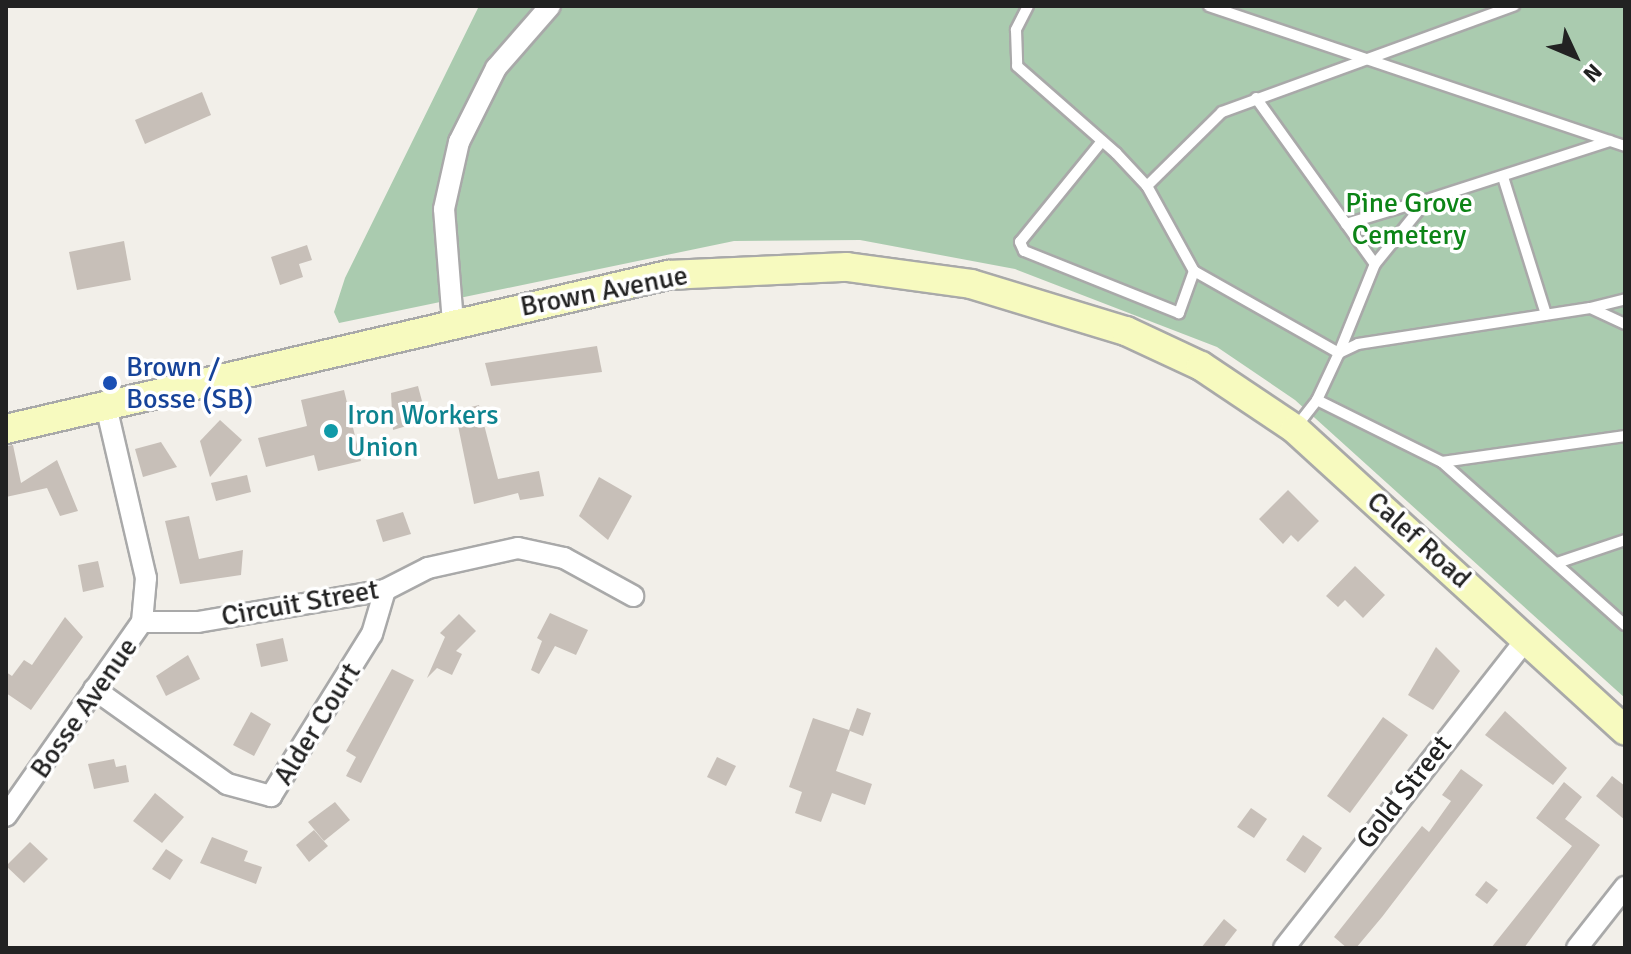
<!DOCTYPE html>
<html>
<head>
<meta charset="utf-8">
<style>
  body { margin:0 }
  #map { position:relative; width:1631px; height:954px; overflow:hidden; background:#f2efe9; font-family:Signika,sans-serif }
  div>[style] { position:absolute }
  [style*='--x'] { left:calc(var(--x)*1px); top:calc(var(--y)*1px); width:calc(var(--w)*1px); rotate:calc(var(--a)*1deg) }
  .cemetery>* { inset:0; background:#aacbaf }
  .building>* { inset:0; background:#c7bfb8 }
  .roads { filter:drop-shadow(2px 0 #a9a9a9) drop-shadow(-2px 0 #a9a9a9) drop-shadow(0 2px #a9a9a9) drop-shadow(0 -2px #a9a9a9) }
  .service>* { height:10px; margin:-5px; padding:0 5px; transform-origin:5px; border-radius:5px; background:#fff }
  .minor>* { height:20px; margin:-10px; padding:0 10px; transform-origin:10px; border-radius:10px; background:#fff }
  .secondary>* { height:28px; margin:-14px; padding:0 14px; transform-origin:14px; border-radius:14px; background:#f7fabf }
  .dots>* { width:22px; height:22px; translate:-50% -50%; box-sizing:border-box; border:4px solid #fff; border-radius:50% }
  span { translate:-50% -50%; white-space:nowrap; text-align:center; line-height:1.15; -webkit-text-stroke:7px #fff; paint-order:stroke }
  .park-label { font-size:28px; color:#0c8416 }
  .street-label { font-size:28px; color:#222 }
  .transit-label { font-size:28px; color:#164399 }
  .left { translate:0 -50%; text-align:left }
  .culture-label { font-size:28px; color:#0d838f }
  .frame { position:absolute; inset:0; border:8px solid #222; pointer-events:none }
  .north { position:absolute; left:1535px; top:16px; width:80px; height:80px; -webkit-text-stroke:6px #fff; paint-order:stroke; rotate:134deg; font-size:22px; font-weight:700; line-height:32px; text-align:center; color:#222 }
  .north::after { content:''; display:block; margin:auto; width:28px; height:36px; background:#222; clip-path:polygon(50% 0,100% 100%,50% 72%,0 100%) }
</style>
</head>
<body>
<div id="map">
  <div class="cemetery">
    <i style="clip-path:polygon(479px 6px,1625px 6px,1625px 698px,1295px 400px,1217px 347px,1015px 269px,860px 240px,734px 241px,339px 323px,334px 312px,345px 278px)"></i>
  </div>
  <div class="building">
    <i style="clip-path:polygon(202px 92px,211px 115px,145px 144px,135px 120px)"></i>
    <i style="clip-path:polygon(124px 241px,131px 280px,77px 290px,69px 252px)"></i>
    <i style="clip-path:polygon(307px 245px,312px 260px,299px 264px,303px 277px,280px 285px,271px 257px)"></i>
    <i style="clip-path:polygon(597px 346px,602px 372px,491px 386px,485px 363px)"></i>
    <i style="clip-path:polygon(418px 386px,427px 420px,393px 430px,391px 393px)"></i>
    <i style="clip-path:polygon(344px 390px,361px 461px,318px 471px,314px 455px,266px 467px,258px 438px,307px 426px,301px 400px)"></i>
    <i style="clip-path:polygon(479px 405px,498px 479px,539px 471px,544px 496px,520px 500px,518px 493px,474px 504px,455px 411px)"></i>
    <i style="clip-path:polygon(220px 420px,242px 440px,210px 477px,200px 441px)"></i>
    <i style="clip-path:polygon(161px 442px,177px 467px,143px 477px,135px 449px)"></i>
    <i style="clip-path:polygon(13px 445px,21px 483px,57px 460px,78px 511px,60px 516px,47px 488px,6px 497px,6px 446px)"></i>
    <i style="clip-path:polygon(247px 475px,251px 492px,216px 501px,211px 483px)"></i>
    <i style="clip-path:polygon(599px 477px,632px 496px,608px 540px,579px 516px)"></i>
    <i style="clip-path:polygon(1288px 490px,1319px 521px,1298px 542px,1291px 535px,1283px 544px,1259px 519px)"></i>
    <i style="clip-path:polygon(403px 512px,411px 534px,383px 542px,376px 520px)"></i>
    <i style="clip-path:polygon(189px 516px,199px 559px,243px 550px,241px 575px,180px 584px,165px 521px)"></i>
    <i style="clip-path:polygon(98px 561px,104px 587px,83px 592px,78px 565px)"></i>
    <i style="clip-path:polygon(1355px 566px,1385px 595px,1363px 618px,1345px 600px,1338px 607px,1326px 596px)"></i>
    <i style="clip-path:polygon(550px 613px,588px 630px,576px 655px,555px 646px,539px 674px,531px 670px,542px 641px,537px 638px)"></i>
    <i style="clip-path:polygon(459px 614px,476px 631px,456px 651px,462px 654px,452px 675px,437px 668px,427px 678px,445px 637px,440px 633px)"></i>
    <i style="clip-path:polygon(65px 617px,83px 637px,31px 710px,6px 693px,6px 672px,12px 676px,24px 660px,32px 665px)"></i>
    <i style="clip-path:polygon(283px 638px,288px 661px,261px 667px,256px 644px)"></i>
    <i style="clip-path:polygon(1436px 647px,1460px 671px,1433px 710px,1408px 695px)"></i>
    <i style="clip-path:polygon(188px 655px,200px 679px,166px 696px,156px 676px)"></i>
    <i style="clip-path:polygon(392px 669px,414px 680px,361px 783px,346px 776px,356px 757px,346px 751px)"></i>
    <i style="clip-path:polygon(857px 708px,871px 713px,863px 736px,850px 731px,836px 771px,872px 784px,865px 805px,832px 793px,821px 822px,795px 813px,802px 792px,789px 787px,813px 718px,849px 730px)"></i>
    <i style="clip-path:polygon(1505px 711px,1567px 768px,1553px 785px,1485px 735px)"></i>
    <i style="clip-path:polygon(251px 712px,271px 724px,254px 756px,233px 745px)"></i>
    <i style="clip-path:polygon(1383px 717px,1408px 735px,1350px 813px,1327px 796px)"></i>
    <i style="clip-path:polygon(717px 757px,736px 766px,726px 786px,707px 777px)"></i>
    <i style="clip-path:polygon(114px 759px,116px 767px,126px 765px,129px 782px,94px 789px,88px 764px)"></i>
    <i style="clip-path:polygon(1461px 769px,1483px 785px,1382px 917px,1356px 948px,1347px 948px,1334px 937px,1422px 826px,1429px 832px,1451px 801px,1442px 795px)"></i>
    <i style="clip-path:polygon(1612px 776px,1625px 786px,1625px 820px,1596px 796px)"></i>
    <i style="clip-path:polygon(1564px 782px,1582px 797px,1565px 819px,1600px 845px,1524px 948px,1491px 948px,1572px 846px,1536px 818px)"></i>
    <i style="clip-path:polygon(155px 793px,184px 817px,162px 843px,133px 821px)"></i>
    <i style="clip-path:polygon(335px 802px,350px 820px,324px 841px,308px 822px)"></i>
    <i style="clip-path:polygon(1251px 808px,1267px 819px,1254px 838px,1237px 827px)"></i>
    <i style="clip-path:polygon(314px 830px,328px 846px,309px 862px,296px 845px)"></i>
    <i style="clip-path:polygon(1303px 835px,1322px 848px,1305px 873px,1286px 860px)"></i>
    <i style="clip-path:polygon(212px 837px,248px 851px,244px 861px,262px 867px,256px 884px,200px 863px)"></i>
    <i style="clip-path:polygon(30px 842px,48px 859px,24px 883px,6px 866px)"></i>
    <i style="clip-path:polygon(166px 849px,183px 860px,170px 880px,152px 869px)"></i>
    <i style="clip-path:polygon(1486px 881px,1498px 890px,1487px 904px,1475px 895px)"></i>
    <i style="clip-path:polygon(1224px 919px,1237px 930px,1223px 948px,1201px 948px)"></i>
  </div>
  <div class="roads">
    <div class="service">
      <i style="--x:1028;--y:6;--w:27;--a:117"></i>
      <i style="--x:1016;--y:30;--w:36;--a:88"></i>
      <i style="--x:1017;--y:66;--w:132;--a:41.3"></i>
      <i style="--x:1116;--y:153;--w:45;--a:46.8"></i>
      <i style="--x:1147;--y:186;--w:97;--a:61.1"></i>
      <i style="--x:1194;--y:271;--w:45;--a:109.7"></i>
      <i style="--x:1179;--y:313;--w:167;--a:-158.2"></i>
      <i style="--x:1024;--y:251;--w:10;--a:-114"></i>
      <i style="--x:1020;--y:242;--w:130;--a:-50.9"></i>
      <i style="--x:1209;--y:6;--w:439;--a:18.6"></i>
      <i style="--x:1256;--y:98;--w:204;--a:54.4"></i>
      <i style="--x:1503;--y:177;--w:144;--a:72.6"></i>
      <i style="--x:1147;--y:186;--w:105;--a:-44.6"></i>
      <i style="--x:1222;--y:112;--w:311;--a:-20"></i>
      <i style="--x:1346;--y:224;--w:83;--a:-16.9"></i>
      <i style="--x:1194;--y:271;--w:167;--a:29.5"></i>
      <i style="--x:1339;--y:353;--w:96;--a:-68"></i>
      <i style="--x:1375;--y:264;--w:82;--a:-50.9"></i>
      <i style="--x:1427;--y:200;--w:192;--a:-17.9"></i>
      <i style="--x:1590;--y:308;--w:36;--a:-14"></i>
      <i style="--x:1625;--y:324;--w:38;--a:-155"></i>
      <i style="--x:1590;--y:308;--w:235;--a:171.2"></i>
      <i style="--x:1358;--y:344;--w:21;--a:155"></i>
      <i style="--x:1339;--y:353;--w:52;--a:115.1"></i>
      <i style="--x:1317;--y:400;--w:140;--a:26.4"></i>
      <i style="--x:1442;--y:462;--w:185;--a:-8.1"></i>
      <i style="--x:1296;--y:427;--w:34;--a:-52"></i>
      <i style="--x:1442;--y:462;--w:245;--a:41.7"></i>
      <i style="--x:1557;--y:563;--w:72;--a:-18.7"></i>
    </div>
    <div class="minor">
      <i style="--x:453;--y:323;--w:114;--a:-94.5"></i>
      <i style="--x:444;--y:209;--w:69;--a:-77.4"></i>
      <i style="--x:459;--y:142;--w:83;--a:-63.4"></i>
      <i style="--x:496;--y:68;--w:82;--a:-48.9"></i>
      <i style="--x:142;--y:622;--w:56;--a:0"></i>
      <i style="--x:198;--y:622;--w:190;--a:-9.7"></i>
      <i style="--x:385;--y:590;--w:48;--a:-27.1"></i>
      <i style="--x:428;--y:568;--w:92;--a:-12.5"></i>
      <i style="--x:518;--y:548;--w:47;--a:12.3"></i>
      <i style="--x:564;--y:558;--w:79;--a:28.8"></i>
      <i style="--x:94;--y:689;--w:163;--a:35.5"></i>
      <i style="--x:227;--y:784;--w:46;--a:15.3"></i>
      <i style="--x:271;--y:796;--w:191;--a:-58.1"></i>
      <i style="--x:372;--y:634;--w:46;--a:-73.5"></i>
      <i style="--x:6;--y:816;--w:237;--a:-55"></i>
      <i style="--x:142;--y:622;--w:44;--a:-84.8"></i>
      <i style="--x:146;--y:578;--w:177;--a:-103.1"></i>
      <i style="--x:1284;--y:948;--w:394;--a:-51.9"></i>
      <i style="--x:1577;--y:948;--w:78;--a:-51.8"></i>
    </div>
    <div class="secondary">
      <i style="--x:6;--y:429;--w:680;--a:-13.1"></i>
      <i style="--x:668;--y:275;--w:179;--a:-2.6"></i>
      <i style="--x:847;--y:267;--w:125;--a:7.8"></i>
      <i style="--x:971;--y:284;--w:162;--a:16.9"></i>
      <i style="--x:1126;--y:331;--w:83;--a:25"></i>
      <i style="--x:1201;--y:366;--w:113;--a:33.8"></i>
      <i style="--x:1295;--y:429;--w:447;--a:42.4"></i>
    </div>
  </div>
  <div class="dots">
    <i style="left:110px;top:383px;background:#1a4fb4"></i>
    <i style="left:331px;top:431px;background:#0f9aa8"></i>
  </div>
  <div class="park-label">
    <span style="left:1409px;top:219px">Pine Grove<br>Cemetery</span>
  </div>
  <div class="street-label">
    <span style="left:604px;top:291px;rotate:-11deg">Brown Avenue</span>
    <span style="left:1419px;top:540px;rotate:42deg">Calef Road</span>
    <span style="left:300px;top:603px;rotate:-10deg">Circuit Street</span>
    <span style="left:84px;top:708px;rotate:-55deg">Bosse Avenue</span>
    <span style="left:317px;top:724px;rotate:-58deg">Alder Court</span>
    <span style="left:1404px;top:792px;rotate:-52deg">Gold Street</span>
  </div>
  <div class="transit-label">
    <span class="left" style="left:126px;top:383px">Brown /<br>Bosse (SB)</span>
  </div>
  <div class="culture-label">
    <span class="left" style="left:347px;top:431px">Iron Workers<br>Union</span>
  </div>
  <div class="frame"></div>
  <div class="north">N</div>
</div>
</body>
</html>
